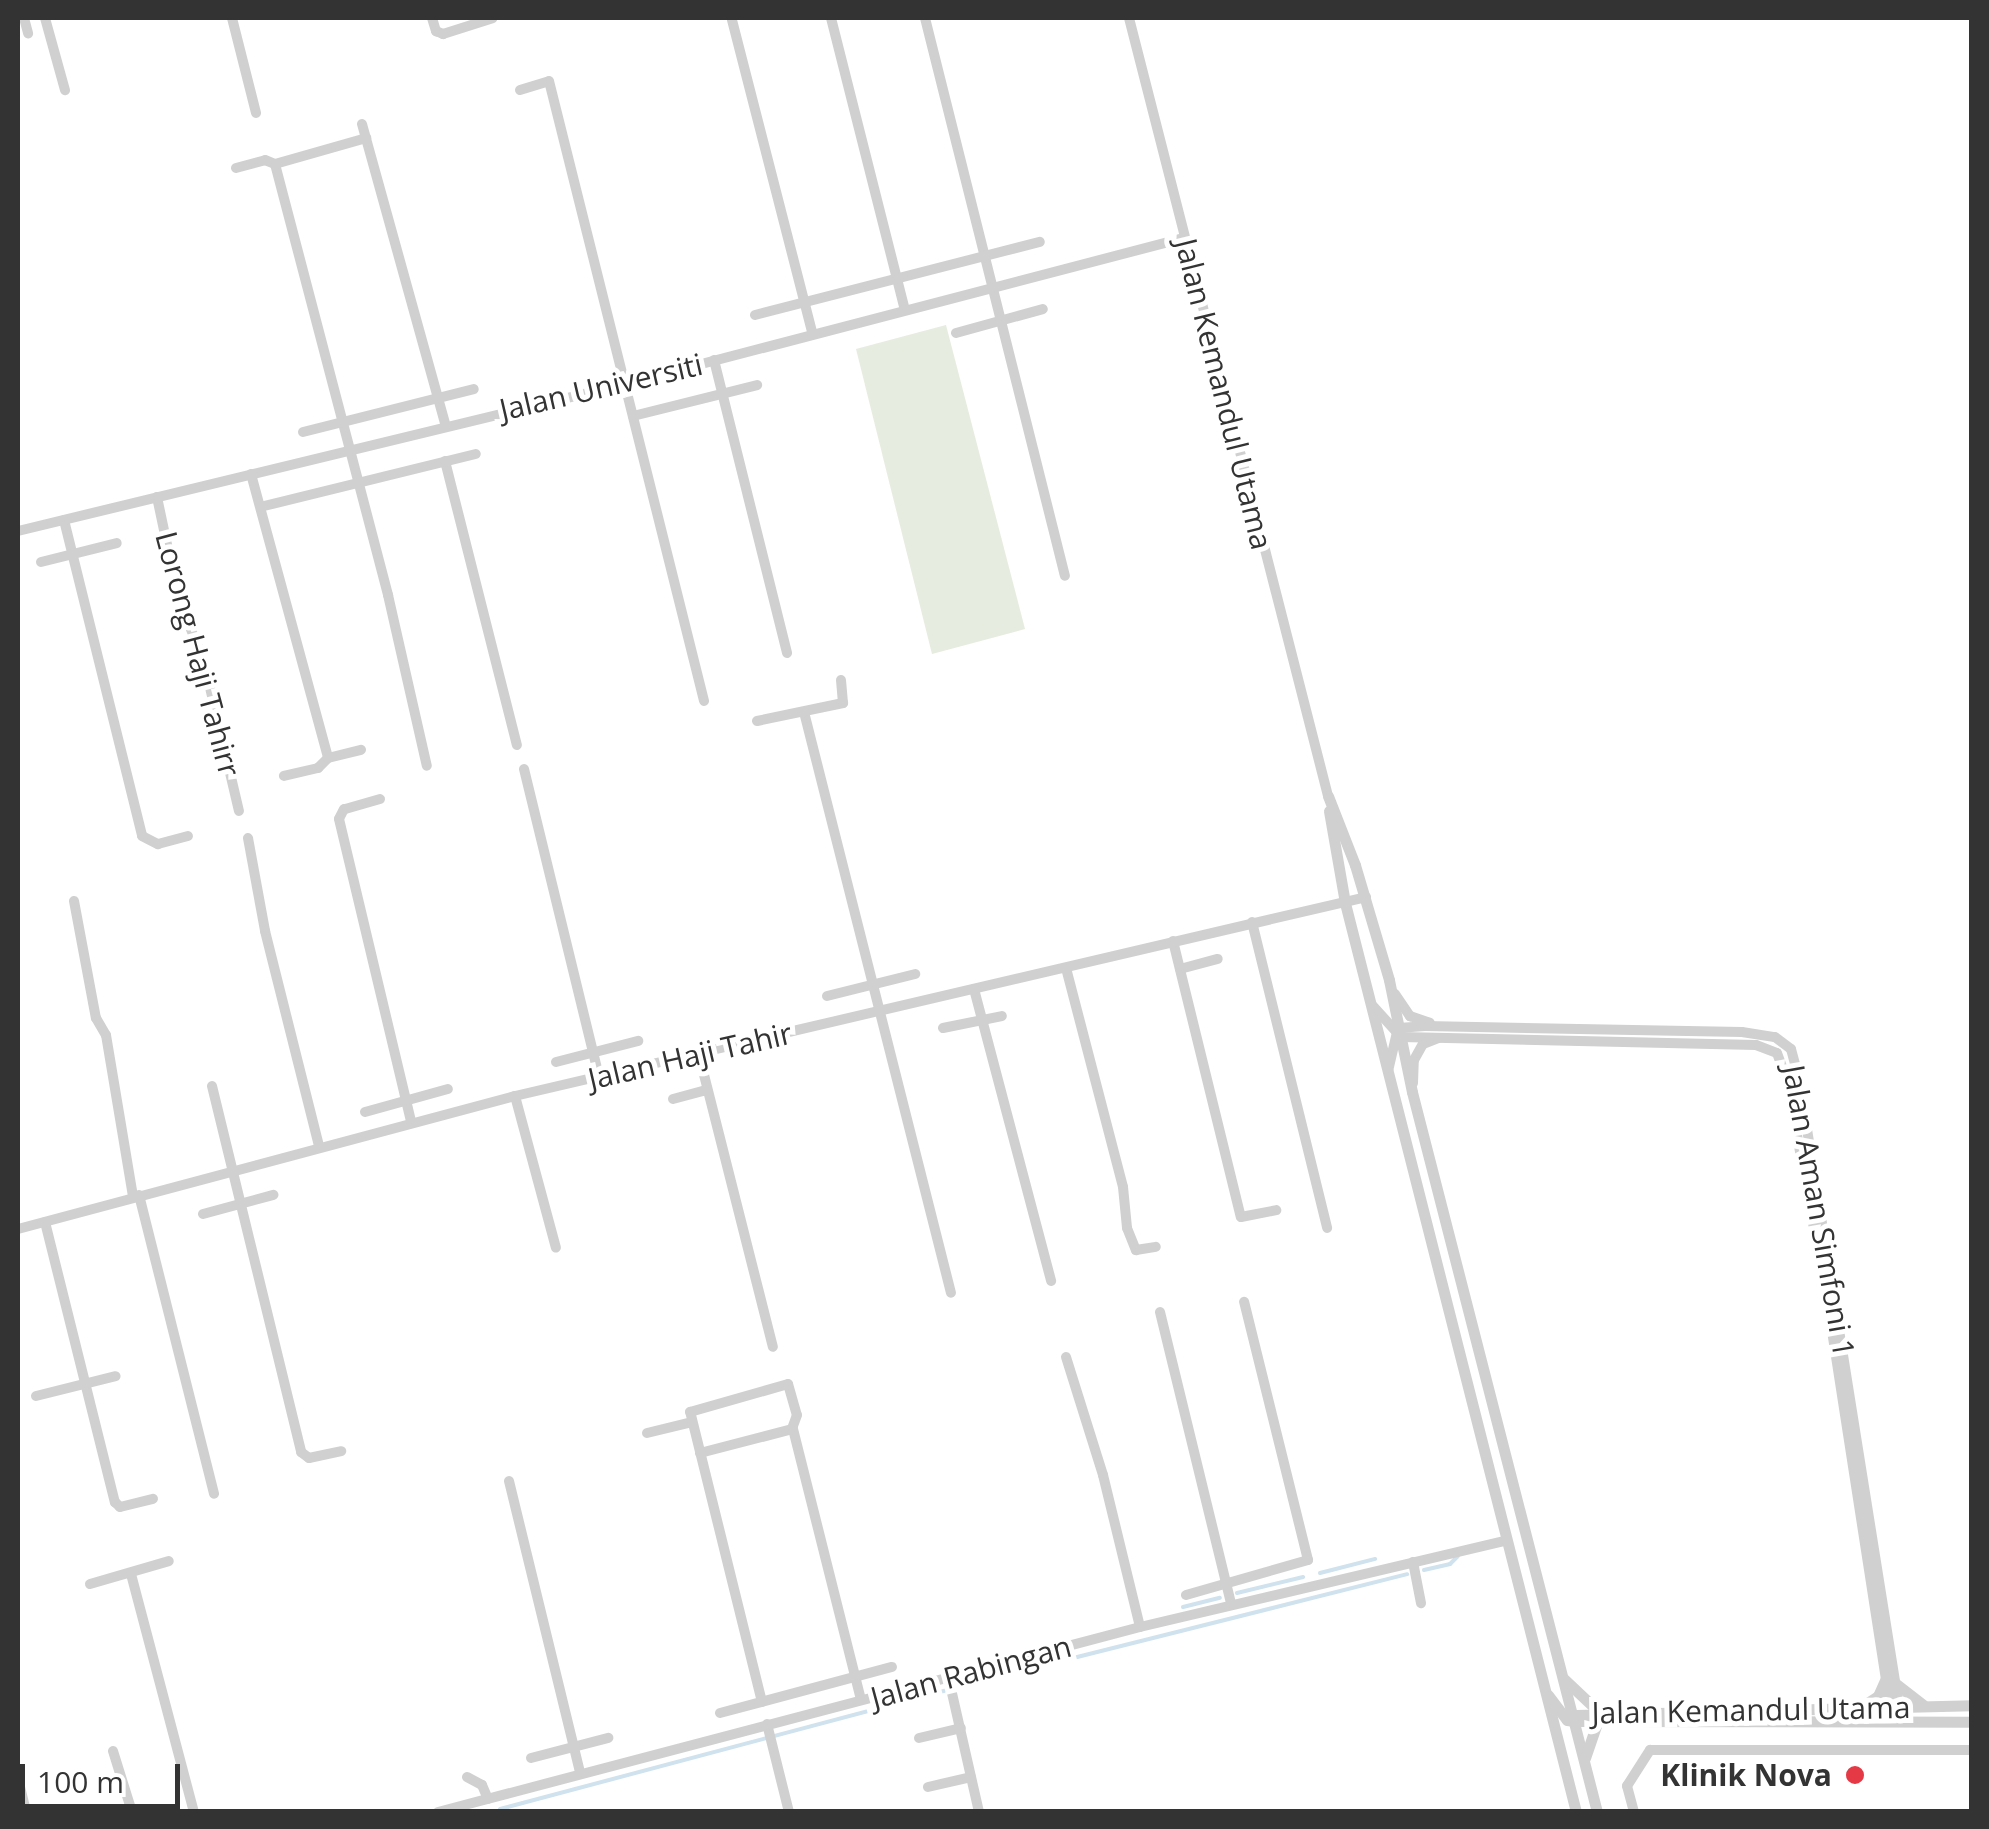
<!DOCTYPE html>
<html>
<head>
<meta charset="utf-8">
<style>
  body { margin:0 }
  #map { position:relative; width:1989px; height:1829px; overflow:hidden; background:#fff; font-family:"Open Sans",sans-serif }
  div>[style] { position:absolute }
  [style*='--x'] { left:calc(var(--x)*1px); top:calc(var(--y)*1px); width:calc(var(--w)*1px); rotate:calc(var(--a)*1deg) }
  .green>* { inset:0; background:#e6ecdf }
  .stream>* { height:4px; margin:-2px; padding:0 2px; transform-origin:2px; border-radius:2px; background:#cfe2ee }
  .minor>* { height:10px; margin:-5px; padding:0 5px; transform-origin:5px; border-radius:5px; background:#d0d0d0 }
  .tertiary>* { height:11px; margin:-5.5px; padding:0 5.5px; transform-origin:5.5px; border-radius:5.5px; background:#d0d0d0 }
  .dots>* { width:28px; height:28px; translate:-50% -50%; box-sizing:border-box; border:5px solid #fff; border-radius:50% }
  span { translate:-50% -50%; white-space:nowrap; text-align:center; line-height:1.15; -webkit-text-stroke:10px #fff; paint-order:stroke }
  .street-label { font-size:30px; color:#333 }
  .poi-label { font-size:30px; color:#333; font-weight:700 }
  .right { translate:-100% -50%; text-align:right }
  .frame { position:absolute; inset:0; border:20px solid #333; pointer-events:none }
  .scale { position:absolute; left:20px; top:1764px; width:160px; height:45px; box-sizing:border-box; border:5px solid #333; border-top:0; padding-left:12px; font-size:30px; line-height:35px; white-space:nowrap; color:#333; -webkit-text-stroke:8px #fff; paint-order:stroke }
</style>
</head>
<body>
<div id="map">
  <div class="green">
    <i style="clip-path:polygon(946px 325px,1025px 629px,932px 654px,856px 349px)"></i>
  </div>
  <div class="stream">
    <i style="--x:1424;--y:1570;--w:27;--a:-13"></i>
    <i style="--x:1450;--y:1564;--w:11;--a:-45"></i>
    <i style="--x:1320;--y:1573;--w:57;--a:-14.3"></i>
    <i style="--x:1237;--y:1593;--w:68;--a:-13.6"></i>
    <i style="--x:1183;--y:1607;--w:38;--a:-14"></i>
    <i style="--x:962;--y:1686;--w:459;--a:-14.1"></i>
    <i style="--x:500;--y:1809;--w:460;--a:-14.9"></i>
  </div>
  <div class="minor">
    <i style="--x:24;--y:18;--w:16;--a:75"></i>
    <i style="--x:45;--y:18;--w:75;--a:74.5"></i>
    <i style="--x:232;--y:18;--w:98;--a:75.8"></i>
    <i style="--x:432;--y:18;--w:14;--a:73"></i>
    <i style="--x:436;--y:31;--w:8;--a:23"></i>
    <i style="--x:443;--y:34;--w:52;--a:-17.7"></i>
    <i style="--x:831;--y:18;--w:301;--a:75.8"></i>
    <i style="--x:925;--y:18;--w:575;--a:75.92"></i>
    <i style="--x:1129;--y:18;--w:803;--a:75.65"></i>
    <i style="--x:732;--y:20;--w:322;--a:75.6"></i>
    <i style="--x:520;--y:90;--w:30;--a:-17"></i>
    <i style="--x:549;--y:81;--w:639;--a:75.96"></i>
    <i style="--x:362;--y:124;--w:311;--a:74.5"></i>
    <i style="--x:275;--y:164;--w:95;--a:-15.9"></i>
    <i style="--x:236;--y:168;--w:30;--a:-15"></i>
    <i style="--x:265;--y:160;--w:11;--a:22"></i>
    <i style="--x:275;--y:164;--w:446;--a:75.3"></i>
    <i style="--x:388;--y:595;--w:175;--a:77.2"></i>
    <i style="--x:755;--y:315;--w:294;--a:-14.4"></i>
    <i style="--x:956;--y:333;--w:90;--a:-15.4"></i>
    <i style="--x:714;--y:360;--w:302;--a:76"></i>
    <i style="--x:633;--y:416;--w:128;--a:-14"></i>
    <i style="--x:303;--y:432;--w:176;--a:-14.1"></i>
    <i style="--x:445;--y:461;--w:293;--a:75.8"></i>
    <i style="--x:251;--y:474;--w:294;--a:74.8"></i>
    <i style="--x:328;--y:758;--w:14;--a:135"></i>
    <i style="--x:318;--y:768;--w:35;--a:167"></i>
    <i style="--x:157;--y:497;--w:102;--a:78.1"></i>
    <i style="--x:178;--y:597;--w:70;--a:68.2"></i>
    <i style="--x:204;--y:662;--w:153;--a:76.8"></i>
    <i style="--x:264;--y:506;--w:218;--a:-13.8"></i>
    <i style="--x:64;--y:520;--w:325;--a:76.1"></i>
    <i style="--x:142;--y:836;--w:18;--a:27"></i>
    <i style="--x:158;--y:844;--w:31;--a:-15"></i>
    <i style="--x:18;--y:531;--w:625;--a:-13.61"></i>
    <i style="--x:625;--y:384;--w:578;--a:-14.64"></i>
    <i style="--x:41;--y:562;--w:78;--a:-14"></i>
    <i style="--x:804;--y:712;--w:599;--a:75.8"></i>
    <i style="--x:757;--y:721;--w:88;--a:-11.8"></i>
    <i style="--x:843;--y:703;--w:23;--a:-95"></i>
    <i style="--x:328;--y:758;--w:34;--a:-14"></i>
    <i style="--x:524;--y:769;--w:317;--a:76.3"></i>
    <i style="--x:380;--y:799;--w:37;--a:164"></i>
    <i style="--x:344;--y:809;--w:11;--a:117"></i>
    <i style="--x:339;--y:819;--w:311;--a:76.6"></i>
    <i style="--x:248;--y:838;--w:95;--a:79.6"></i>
    <i style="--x:265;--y:931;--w:222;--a:75.9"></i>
    <i style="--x:74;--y:901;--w:119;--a:79.4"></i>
    <i style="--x:96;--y:1018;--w:20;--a:60"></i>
    <i style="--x:106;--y:1035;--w:163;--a:80.5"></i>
    <i style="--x:1252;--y:922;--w:315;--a:76.2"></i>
    <i style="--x:1173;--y:941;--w:284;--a:76.2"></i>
    <i style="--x:1241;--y:1217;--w:36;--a:-11"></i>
    <i style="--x:1066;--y:968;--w:226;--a:75.4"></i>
    <i style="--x:1123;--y:1187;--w:41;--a:84.4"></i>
    <i style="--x:1127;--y:1228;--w:24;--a:68"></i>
    <i style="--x:1136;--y:1250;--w:20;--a:-9"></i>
    <i style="--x:1180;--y:969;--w:39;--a:-15"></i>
    <i style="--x:974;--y:989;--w:302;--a:75.2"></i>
    <i style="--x:1395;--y:994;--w:27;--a:56"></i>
    <i style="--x:1410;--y:1016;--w:21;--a:19"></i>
    <i style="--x:827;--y:996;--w:91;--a:-14"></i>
    <i style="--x:1373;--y:1006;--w:42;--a:47.9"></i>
    <i style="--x:1401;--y:1037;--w:355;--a:1.3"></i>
    <i style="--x:1756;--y:1045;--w:22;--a:21"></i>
    <i style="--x:1777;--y:1053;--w:29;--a:70"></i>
    <i style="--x:1787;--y:1080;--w:229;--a:79.7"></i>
    <i style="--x:1828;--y:1305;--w:406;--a:81.2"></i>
    <i style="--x:1890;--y:1706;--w:9;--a:54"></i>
    <i style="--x:943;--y:1028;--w:60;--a:-11.5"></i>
    <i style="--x:699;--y:1055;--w:301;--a:75.8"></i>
    <i style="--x:556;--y:1062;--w:85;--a:-14.4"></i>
    <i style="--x:1388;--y:1071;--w:44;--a:-76.9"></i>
    <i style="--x:1398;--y:1028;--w:27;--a:-4"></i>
    <i style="--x:1425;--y:1026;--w:317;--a:1.1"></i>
    <i style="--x:1742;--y:1032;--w:33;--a:9"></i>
    <i style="--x:1775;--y:1037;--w:20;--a:37"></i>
    <i style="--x:1791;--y:1049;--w:31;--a:75"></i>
    <i style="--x:1799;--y:1079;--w:635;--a:80.94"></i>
    <i style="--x:1899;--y:1706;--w:24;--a:142"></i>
    <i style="--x:1413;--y:1083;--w:23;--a:-88"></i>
    <i style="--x:1414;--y:1060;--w:18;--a:-61"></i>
    <i style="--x:1423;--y:1044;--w:17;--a:-21"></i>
    <i style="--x:212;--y:1086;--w:377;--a:76.3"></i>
    <i style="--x:301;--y:1452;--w:10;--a:37"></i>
    <i style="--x:309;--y:1458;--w:33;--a:-12"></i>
    <i style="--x:515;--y:1096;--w:157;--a:74.9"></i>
    <i style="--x:673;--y:1099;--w:35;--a:-15"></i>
    <i style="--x:365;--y:1112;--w:86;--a:-15.5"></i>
    <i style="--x:139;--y:1195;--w:308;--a:75.9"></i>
    <i style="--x:203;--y:1214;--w:73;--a:-15.2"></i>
    <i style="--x:45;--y:1222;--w:289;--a:76"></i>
    <i style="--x:115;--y:1502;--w:7;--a:45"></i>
    <i style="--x:120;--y:1507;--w:34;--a:-14"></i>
    <i style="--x:18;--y:1229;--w:514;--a:-14.98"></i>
    <i style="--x:515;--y:1096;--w:874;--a:-13.16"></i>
    <i style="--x:1160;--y:1312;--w:301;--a:76.3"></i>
    <i style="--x:1066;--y:1357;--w:124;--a:72.6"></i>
    <i style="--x:1103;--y:1475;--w:156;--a:76.3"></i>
    <i style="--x:36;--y:1396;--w:82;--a:-14"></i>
    <i style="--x:647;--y:1433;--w:46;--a:-13.7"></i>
    <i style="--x:700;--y:1453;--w:96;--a:-14.5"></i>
    <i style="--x:793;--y:1429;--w:279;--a:75.9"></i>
    <i style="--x:509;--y:1481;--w:301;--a:76.3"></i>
    <i style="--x:1413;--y:1562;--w:42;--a:79"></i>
    <i style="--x:131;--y:1574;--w:246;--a:75.2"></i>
    <i style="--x:90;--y:1584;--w:82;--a:-16.2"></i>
    <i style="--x:1186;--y:1595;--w:127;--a:-16"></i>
    <i style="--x:1308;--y:1560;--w:266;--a:-103.9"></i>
    <i style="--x:949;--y:1680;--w:135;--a:77.2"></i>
    <i style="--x:762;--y:1702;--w:299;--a:-103.9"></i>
    <i style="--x:690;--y:1412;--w:102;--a:-15.9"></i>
    <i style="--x:788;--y:1384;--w:32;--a:74"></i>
    <i style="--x:797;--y:1415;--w:12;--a:110"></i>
    <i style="--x:720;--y:1713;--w:178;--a:-15"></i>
    <i style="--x:767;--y:1724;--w:91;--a:76"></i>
    <i style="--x:919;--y:1738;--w:43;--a:-13.4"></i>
    <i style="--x:113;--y:1751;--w:64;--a:72.7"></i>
    <i style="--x:531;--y:1758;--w:80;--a:-14.6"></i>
    <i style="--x:467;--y:1777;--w:17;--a:28"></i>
    <i style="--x:482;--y:1785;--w:15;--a:67"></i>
    <i style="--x:18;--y:1779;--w:34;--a:76"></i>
    <i style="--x:928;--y:1787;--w:44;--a:-13.1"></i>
    <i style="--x:438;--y:1812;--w:726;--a:-14.76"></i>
    <i style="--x:1140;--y:1627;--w:377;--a:-13.3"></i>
    <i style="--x:1634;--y:1812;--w:27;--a:-105"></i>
    <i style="--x:1627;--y:1786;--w:43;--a:-57.4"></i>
    <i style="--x:1650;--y:1750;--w:322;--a:0"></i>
  </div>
  <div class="tertiary">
    <i style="--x:1328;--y:796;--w:74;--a:68.6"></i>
    <i style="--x:1355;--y:865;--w:120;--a:73.5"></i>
    <i style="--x:1389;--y:980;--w:114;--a:78.4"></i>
    <i style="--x:1412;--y:1092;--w:743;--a:75.59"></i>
    <i style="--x:1329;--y:811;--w:93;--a:80.1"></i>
    <i style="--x:1345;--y:903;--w:938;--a:75.74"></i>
    <i style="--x:1564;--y:1679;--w:47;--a:43.3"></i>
    <i style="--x:1895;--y:1683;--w:36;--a:38"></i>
    <i style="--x:1548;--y:1695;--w:31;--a:53"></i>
    <i style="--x:1567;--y:1720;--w:6;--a:9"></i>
    <i style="--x:1573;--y:1721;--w:399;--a:0.1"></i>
    <i style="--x:1864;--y:1705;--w:17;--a:-33"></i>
    <i style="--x:1878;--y:1696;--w:20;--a:-66"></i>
    <i style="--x:1576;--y:1715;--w:396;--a:-1.4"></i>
    <i style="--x:1585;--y:1758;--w:40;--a:-71.1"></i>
  </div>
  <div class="dots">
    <i style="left:1855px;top:1775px;background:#e63946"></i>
  </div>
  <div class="street-label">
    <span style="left:601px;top:387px;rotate:-13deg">Jalan Universiti</span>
    <span style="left:1224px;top:394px;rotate:76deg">Jalan Kemandul Utama</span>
    <span style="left:198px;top:654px;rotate:75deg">Lorong Haji Tahirr</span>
    <span style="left:690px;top:1056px;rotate:-13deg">Jalan Haji Tahir</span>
    <span style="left:1819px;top:1211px;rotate:80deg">Jalan Aman Simfoni 1</span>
    <span style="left:971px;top:1672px;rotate:-15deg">Jalan Rabingan</span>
    <span style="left:1751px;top:1710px;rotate:-1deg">Jalan Kemandul Utama</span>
  </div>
  <div class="poi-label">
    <span class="right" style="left:1832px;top:1775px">Klinik Nova</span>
  </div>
  <div class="frame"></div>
  <div class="scale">100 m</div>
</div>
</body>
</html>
